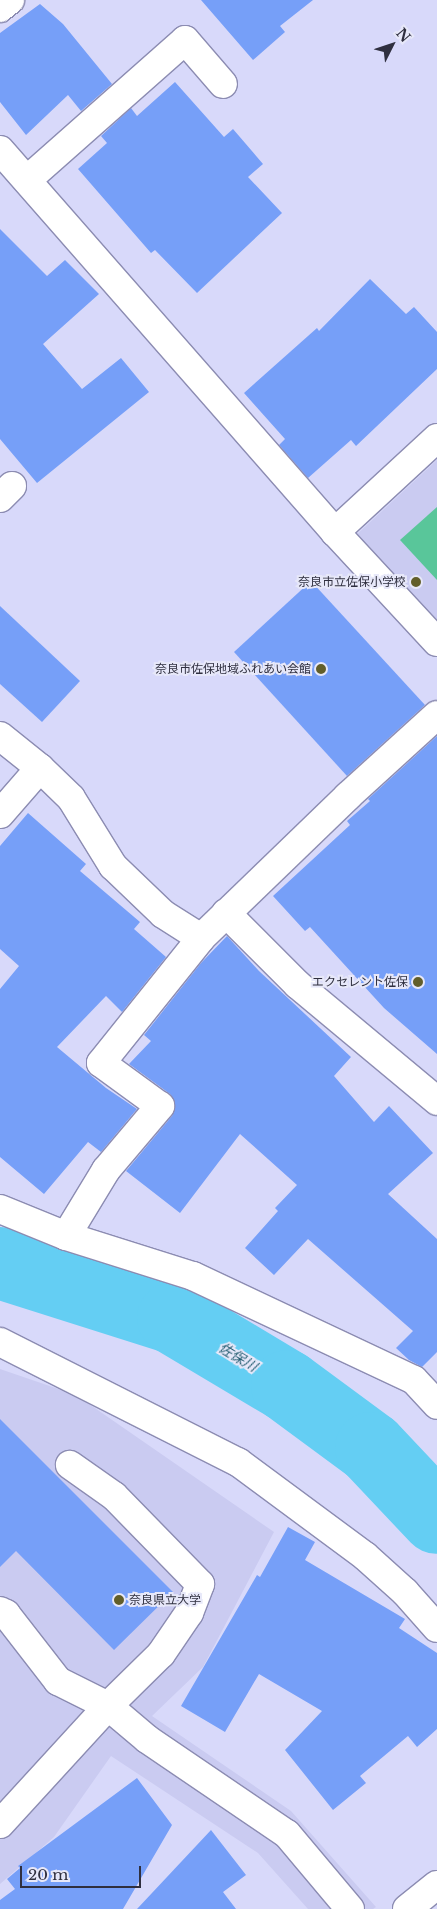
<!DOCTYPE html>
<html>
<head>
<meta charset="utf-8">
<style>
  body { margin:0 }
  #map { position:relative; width:437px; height:1909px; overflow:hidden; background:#d8d9fa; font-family:"Libre Baskerville","Noto Sans JP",serif }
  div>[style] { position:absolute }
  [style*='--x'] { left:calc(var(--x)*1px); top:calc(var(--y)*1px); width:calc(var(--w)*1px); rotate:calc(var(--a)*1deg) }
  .built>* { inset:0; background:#cacbf1 }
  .green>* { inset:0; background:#59c69a }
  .river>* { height:72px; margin:-36px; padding:0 36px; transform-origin:36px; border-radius:36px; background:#64cef3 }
  .building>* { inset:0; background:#769ff8 }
  .roads { filter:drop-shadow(1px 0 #8c8cb2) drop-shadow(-1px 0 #8c8cb2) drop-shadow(0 1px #8c8cb2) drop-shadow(0 -1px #8c8cb2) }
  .minor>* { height:28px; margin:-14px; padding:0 14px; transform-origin:14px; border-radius:14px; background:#fff }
  .dots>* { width:14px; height:14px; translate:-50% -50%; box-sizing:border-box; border:2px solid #e7e8f9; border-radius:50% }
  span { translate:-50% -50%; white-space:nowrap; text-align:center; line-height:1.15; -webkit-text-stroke:4px #e7e8f9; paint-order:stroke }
  .poi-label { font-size:12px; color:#2f2f3f }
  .right { translate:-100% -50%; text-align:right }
  .left { translate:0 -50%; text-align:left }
  .water-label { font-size:14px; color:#245d71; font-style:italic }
  .north { position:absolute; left:367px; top:20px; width:50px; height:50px; -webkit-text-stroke:4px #e7e8f9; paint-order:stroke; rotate:49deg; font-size:14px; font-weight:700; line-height:20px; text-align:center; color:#2f2f3f }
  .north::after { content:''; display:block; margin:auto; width:18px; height:22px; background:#2f2f3f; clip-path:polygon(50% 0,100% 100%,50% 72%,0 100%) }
  .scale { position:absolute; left:20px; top:1866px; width:121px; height:22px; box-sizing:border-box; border:2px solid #2f2f3f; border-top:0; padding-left:6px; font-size:15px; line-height:18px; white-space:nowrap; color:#2f2f3f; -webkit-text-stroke:4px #e7e8f9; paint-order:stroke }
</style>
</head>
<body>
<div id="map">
  <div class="built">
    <i style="clip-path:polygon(437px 460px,437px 627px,354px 537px)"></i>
    <i style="clip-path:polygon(0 1369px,76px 1395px,274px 1532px,203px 1667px,152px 1716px,291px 1811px,376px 1907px,373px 1909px,308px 1909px,258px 1853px,111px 1756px,54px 1837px,0 1884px)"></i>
  </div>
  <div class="green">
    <i style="clip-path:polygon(437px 507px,437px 580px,400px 540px)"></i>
  </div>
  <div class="river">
    <i style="--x:0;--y:1263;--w:182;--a:17.6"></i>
    <i style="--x:173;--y:1318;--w:133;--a:30.8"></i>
    <i style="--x:287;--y:1386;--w:104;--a:36.4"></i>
    <i style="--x:371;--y:1448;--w:96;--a:46.7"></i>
  </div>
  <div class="building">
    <i style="clip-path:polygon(201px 0,313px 0,280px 26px,285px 32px,253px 60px)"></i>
    <i style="clip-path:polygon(40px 4px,63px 24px,112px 84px,81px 111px,68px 95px,26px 135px,0 102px,0 33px)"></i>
    <i style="clip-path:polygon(175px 82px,224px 137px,233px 129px,263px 164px,248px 177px,282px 213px,197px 293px,155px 250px,151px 253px,78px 169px,107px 143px,101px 136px,131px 108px,137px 116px)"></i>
    <i style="clip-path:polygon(0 229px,47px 276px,65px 260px,99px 294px,43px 344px,82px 389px,121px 358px,149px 392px,37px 483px,0 439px)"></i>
    <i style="clip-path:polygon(370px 279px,406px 314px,414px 307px,437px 332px,437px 369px,356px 446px,351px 440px,308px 478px,279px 445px,285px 439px,244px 393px,317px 328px,319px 331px)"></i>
    <i style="clip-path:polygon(311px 581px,425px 705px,347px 776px,234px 652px)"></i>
    <i style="clip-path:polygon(0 606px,80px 681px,42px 722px,0 684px)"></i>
    <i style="clip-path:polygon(437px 736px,437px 1054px,384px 1008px,310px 927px,305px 931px,273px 896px,350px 825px,347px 821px,370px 801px,368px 799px)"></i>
    <i style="clip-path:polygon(28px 813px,86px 864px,80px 871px,140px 922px,134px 929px,166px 957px,122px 1012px,106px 996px,57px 1047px,106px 1088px,137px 1109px,101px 1152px,88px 1142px,44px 1194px,0 1157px,0 989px,19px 966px,0 949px,0 846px)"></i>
    <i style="clip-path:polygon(227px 936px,259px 971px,351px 1057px,334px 1076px,374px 1122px,389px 1106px,433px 1153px,388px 1194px,437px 1239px,437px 1352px,422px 1367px,409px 1360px,396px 1348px,413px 1331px,308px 1239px,274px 1275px,245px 1248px,278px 1211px,275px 1208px,297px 1185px,240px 1134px,180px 1213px,126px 1171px,172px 1116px,175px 1108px,174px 1100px,170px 1094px,129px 1064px,151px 1041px,144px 1035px,201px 963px)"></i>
    <i style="clip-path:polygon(0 1419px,173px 1592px,114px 1650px,16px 1551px,0 1567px)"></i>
    <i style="clip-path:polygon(288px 1527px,315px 1542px,305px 1560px,405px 1619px,399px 1628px,437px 1653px,437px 1729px,417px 1747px,408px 1736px,360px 1776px,366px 1783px,333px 1810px,285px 1750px,322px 1711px,259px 1674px,225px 1732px,181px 1706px,257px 1575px,260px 1577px)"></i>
    <i style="clip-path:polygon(137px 1778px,172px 1825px,123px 1909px,0 1909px,0 1900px,15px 1889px,7px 1879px,20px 1868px,18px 1866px)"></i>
    <i style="clip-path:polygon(211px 1830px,246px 1875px,223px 1892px,236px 1909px,137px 1909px)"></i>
  </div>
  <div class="roads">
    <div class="minor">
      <i style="--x:0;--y:8;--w:13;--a:-39"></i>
      <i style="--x:0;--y:150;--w:508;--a:48.75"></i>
      <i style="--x:27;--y:180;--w:211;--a:-41.5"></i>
      <i style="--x:185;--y:40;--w:58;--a:49.2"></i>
      <i style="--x:437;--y:438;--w:139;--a:137.3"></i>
      <i style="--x:335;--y:532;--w:150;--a:47.2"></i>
      <i style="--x:0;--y:498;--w:17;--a:-45"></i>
      <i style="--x:0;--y:736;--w:51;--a:38.7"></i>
      <i style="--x:40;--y:768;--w:43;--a:44.1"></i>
      <i style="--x:71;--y:798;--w:80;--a:58.3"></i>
      <i style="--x:113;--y:866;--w:69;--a:43.8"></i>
      <i style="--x:163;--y:914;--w:45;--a:32.3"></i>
      <i style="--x:0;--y:814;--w:61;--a:-49"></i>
      <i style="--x:226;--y:913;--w:102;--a:45"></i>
      <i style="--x:298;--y:985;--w:181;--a:39.8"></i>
      <i style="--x:0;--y:1209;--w:71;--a:22.2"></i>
      <i style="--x:66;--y:1236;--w:133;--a:17.5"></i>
      <i style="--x:193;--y:1276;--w:244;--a:25.2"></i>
      <i style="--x:414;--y:1380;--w:34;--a:47"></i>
      <i style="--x:66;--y:1236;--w:77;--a:-58.8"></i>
      <i style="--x:106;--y:1170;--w:84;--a:-49.8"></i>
      <i style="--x:160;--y:1106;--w:73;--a:-143.9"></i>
      <i style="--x:101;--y:1063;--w:160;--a:-51.3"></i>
      <i style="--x:201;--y:938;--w:204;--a:-44"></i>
      <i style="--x:348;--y:796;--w:120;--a:-42.3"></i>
      <i style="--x:0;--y:1342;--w:267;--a:26.8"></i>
      <i style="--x:238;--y:1462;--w:158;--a:36.5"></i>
      <i style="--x:365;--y:1556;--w:54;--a:42"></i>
      <i style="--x:405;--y:1592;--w:48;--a:48.4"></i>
      <i style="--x:0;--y:1611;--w:7;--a:27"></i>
      <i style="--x:6;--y:1614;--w:85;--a:52.2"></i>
      <i style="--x:58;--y:1681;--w:56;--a:26.6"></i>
      <i style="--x:108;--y:1706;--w:51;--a:40.2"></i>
      <i style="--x:147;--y:1739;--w:169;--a:34.2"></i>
      <i style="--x:287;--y:1834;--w:98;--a:50"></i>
      <i style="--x:0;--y:1824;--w:160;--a:-47.5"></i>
      <i style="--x:108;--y:1706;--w:74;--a:-44.5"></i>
      <i style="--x:161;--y:1654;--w:50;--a:-55.7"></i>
      <i style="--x:189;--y:1613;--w:31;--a:-69"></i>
      <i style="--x:200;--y:1584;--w:123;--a:-134.3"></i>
      <i style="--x:114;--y:1496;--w:54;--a:-144.8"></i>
      <i style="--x:407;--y:1909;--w:38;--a:-39"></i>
    </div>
  </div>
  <div class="dots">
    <i style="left:416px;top:582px;background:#625e2a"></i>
    <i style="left:321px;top:669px;background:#625e2a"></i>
    <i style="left:418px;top:982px;background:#625e2a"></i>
    <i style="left:119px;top:1600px;background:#625e2a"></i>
  </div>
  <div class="poi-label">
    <span class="right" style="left:406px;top:582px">奈良市立佐保小学校</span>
    <span class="right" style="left:311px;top:669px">奈良市佐保地域ふれあい会館</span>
    <span class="right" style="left:408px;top:982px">エクセレント佐保</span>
    <span class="left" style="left:129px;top:1600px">奈良県立大学</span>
  </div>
  <div class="water-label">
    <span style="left:238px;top:1357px;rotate:31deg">佐保川</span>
  </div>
  <div class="north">N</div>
  <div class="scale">20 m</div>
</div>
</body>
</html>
